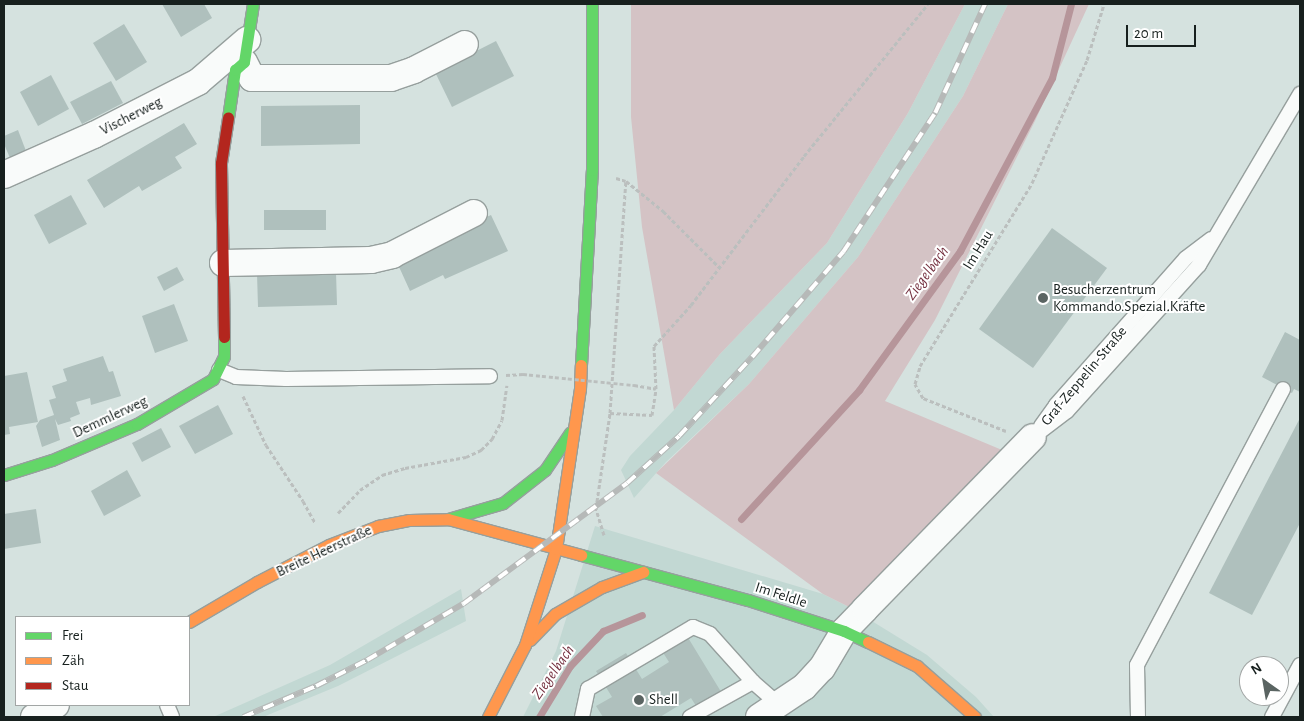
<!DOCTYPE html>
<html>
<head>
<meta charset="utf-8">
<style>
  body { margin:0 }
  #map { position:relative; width:1304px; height:721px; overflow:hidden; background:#d5e2df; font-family:"Alegreya Sans",sans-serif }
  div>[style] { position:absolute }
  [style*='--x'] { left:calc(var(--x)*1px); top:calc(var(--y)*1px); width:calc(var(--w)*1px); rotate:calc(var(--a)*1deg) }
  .built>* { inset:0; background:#c2d8d3 }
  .green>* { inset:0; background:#d4c3c5 }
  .stream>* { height:7px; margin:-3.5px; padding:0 3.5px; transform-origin:3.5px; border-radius:3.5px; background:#b6959a }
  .building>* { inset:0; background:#afc0bd }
  .path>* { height:3px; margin-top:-1.5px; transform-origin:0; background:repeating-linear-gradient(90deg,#bbbfbe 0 4px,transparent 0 6.5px) }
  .roads { filter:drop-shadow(1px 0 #969f9d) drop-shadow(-1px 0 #969f9d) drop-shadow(0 1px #969f9d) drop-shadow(0 -1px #969f9d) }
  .lane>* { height:14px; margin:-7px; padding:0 7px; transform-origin:7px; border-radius:7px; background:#f9fbfa }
  .street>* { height:26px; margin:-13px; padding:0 13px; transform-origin:13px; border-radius:13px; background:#f9fbfa }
  .fast>* { height:11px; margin:-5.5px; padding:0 5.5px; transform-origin:5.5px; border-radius:5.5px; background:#63d668 }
  .slow>* { height:11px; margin:-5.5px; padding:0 5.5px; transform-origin:5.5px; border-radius:5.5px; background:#ff974d }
  .jam>* { height:11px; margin:-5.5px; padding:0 5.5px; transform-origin:5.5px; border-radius:5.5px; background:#b3261e }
  .rail>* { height:5.5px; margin-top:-2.75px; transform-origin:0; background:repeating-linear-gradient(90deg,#fff 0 11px,#b6b9b8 0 22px); box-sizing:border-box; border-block:1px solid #b6b9b8 }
  .path-bridge>* { height:3px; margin-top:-1.5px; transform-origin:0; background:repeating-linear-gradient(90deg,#bbbfbe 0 4px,transparent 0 6.5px) }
  .dots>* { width:14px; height:14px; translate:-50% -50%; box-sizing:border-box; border:2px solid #fff; border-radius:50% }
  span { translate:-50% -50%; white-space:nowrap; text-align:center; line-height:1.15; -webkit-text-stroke:4px #fff; paint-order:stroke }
  .street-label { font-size:15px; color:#17201e }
  .poi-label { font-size:15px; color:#17201e }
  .left { translate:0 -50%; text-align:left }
  .water-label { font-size:16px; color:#753140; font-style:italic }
  .frame { position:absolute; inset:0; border:5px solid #17201e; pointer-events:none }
  .legend { position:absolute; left:15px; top:616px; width:175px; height:90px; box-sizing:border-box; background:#fff; border:1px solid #a2a6a5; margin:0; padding:6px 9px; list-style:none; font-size:15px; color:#17201e }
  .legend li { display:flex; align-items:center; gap:10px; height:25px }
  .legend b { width:25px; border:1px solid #a2a6a5 }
  .north { position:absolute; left:1239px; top:656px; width:50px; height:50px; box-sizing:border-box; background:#fff; border:1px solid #a2a6a5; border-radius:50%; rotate:328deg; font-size:14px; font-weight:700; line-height:20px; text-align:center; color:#17201e }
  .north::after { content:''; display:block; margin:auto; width:18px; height:22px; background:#5a6462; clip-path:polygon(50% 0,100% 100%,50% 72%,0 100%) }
  .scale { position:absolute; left:1126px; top:25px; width:70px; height:22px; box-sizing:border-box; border:2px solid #17201e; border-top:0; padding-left:6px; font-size:15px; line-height:18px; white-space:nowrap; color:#17201e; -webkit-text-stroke:4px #fff; paint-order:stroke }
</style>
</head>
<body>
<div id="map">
  <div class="built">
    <i style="clip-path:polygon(965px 4px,1008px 4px,963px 96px,858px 257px,749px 384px,666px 462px,634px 498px,621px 470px,630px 456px,674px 410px,720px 354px,827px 243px,908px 113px)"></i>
    <i style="clip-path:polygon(595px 526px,823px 594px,849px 607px,927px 655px,976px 697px,994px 717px,523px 717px,556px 651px)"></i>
    <i style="clip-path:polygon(461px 589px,466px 621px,338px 686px,263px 717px,213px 717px,330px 665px)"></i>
  </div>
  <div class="green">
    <i style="clip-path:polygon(631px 4px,965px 4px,908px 113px,827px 243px,720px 354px,674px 410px,642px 227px,631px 117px)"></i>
    <i style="clip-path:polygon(1008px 4px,1089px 4px,1035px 121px,935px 320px,885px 401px,1002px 450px,849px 607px,823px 594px,656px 473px,749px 384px,858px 257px,963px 96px)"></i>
  </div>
  <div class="stream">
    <i style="--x:741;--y:519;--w:175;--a:-47.5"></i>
    <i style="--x:859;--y:390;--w:172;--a:-54"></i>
    <i style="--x:960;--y:251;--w:196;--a:-62"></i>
    <i style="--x:1052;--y:78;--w:76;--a:-75.6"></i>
    <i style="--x:539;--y:717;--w:60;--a:-58.7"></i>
    <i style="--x:570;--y:666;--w:48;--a:-46.7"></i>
    <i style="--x:603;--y:631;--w:42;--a:-22.3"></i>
  </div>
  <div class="building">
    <i style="clip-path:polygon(162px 4px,204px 4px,212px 18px,181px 37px)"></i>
    <i style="clip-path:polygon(124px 24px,147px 62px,116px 81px,93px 43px)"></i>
    <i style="clip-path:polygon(496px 41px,514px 76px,452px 107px,435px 72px)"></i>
    <i style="clip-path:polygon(51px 75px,69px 109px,38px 126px,20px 92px)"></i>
    <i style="clip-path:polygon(111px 81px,123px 103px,82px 124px,70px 102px)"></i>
    <i style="clip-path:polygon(360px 105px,360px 144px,261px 146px,261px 106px)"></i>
    <i style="clip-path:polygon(184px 123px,197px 144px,175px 157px,182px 168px,142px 191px,139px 186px,104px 208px,87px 180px)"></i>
    <i style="clip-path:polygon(18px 130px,26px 151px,10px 158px,4px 144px,4px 136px)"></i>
    <i style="clip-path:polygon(71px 195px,87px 224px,49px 244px,34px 215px)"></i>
    <i style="clip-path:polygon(264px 210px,326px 210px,326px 230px,264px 230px)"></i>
    <i style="clip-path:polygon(491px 215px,508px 251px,445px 279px,443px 275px,410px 291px,395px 258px)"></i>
    <i style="clip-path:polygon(1052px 228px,1107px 268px,1033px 368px,979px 329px)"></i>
    <i style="clip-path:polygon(177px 267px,184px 280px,164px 291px,157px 277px)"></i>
    <i style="clip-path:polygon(336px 272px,337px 305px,258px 307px,257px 273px)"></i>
    <i style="clip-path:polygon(174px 304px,188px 341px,155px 353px,142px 316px)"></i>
    <i style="clip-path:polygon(1285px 332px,1300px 340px,1300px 392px,1294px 389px,1292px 393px,1262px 377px)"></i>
    <i style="clip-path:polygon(103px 356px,109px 372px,113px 371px,121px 396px,91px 405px,90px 398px,76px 402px,80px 414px,70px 418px,71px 421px,58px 425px,55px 419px,60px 440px,42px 447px,36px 426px,40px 420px,54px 415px,49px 400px,56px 398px,52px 386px,67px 381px,63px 369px)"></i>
    <i style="clip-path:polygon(27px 372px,38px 422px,9px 427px,10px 434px,4px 435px,4px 376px)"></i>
    <i style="clip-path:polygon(218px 405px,233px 434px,195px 454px,179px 426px)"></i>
    <i style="clip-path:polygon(1300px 418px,1300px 523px,1252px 615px,1209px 593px)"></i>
    <i style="clip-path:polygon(161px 428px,171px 447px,142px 462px,132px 443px)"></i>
    <i style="clip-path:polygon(127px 470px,141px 496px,104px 516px,91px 491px)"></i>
    <i style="clip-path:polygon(36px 509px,41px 543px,4px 549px,4px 514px)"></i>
    <i style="clip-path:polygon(687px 636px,723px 695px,698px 709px,691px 698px,660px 717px,603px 717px,596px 706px,612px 697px,596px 671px,626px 653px,642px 679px,669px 662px,662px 651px)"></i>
  </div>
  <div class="path">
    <i style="--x:981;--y:4;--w:3;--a:18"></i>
    <i style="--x:616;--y:178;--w:10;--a:17"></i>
    <i style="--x:626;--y:181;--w:48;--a:39"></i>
    <i style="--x:663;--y:211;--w:79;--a:45"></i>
    <i style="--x:506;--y:375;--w:17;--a:-3"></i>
    <i style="--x:634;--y:385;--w:22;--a:10"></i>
    <i style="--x:243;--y:396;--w:54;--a:64.9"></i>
    <i style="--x:266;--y:445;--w:67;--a:56.5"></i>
    <i style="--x:303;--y:501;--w:25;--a:61"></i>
    <i style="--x:610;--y:413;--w:42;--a:2.7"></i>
    <i style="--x:652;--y:415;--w:26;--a:-81"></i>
    <i style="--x:656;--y:389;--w:43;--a:-92.7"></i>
    <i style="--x:654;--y:346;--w:55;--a:-47.9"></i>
    <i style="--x:691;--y:305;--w:187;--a:-52.8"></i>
    <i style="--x:804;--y:156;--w:196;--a:-50.8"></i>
    <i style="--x:1006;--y:431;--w:89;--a:-158.3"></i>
    <i style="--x:923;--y:398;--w:16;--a:-120"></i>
    <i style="--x:915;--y:384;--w:19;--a:-74"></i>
    <i style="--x:920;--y:366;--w:215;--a:-58.5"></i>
    <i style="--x:1032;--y:183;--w:135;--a:-65.9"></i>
    <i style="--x:1087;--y:60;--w:59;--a:-73.1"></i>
    <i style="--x:338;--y:513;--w:32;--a:-46"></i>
    <i style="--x:360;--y:490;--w:27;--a:-34"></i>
    <i style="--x:382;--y:475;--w:24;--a:-17"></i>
    <i style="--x:405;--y:468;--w:62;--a:-10.2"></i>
    <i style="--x:466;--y:457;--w:17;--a:-25"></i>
    <i style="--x:481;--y:450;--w:16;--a:-45"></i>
    <i style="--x:492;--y:439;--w:21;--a:-62"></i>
    <i style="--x:502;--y:420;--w:35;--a:-82"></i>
    <i style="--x:604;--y:535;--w:28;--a:-107"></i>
    <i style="--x:596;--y:508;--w:96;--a:-81.6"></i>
    <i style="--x:610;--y:413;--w:233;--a:-86.1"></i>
  </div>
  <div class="roads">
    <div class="lane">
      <i style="--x:219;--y:370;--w:18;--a:22"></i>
      <i style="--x:236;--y:377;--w:50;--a:2.3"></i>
      <i style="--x:286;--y:379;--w:204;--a:-0.8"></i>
      <i style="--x:1041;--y:426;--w:26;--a:-54"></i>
      <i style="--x:1056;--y:405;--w:196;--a:-48.5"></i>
      <i style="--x:1186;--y:258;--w:31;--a:-37"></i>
      <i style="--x:1033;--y:437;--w:43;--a:-37.4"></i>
      <i style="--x:1067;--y:411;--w:197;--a:-47.9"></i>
      <i style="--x:1199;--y:265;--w:199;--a:-59.4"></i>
      <i style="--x:167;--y:705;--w:13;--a:67"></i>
      <i style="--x:582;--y:717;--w:29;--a:-78"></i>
      <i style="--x:588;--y:689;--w:122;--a:-30.6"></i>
      <i style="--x:693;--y:627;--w:18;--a:22"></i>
      <i style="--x:710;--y:634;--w:64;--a:48.1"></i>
      <i style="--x:753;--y:682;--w:35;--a:41"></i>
      <i style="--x:690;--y:717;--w:72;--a:-29.1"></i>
      <i style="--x:1138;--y:717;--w:52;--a:-91.1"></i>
      <i style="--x:1137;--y:665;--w:312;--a:-62.1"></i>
      <i style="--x:1272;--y:717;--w:59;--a:-61.7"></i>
    </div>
    <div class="street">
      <i style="--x:244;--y:62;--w:18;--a:63"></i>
      <i style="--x:252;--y:78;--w:139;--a:0"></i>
      <i style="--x:391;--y:78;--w:24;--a:-19"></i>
      <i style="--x:414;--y:70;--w:57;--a:-27"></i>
      <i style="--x:4;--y:175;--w:98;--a:-24"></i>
      <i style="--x:94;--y:135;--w:117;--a:-27"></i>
      <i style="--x:198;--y:82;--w:65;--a:-40.6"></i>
      <i style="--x:223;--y:263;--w:148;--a:-1.2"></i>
      <i style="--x:371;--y:260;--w:22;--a:-13"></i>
      <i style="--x:392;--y:255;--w:92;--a:-27.1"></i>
      <i style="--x:34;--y:717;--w:25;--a:-29"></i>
      <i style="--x:759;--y:717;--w:54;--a:-33.7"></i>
      <i style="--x:804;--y:687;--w:26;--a:-47"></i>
      <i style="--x:822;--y:668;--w:43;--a:-59.3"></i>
      <i style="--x:844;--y:631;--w:30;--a:-46"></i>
      <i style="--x:865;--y:609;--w:240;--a:-45.7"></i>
    </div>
    <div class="fast">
      <i style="--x:228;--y:118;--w:49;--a:-81.7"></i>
      <i style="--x:235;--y:70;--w:12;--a:-42"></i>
      <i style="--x:244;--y:62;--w:59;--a:-81.2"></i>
      <i style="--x:581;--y:365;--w:195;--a:-86.8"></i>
      <i style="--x:592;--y:170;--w:166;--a:-90"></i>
      <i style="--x:4;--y:475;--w:50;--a:-17.4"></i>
      <i style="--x:52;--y:460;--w:92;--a:-23"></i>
      <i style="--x:137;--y:424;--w:88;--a:-30.6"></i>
      <i style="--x:213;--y:379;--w:25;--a:-64"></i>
      <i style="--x:224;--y:356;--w:19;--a:-90"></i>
      <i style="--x:448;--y:519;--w:57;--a:-16.2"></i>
      <i style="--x:503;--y:503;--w:53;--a:-38.2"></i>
      <i style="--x:545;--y:470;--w:45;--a:-56"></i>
      <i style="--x:581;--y:555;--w:173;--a:15.1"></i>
      <i style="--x:748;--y:600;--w:101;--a:17.9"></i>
      <i style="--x:844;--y:631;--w:26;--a:25"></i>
    </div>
    <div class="slow">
      <i style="--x:189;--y:622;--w:79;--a:-30.5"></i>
      <i style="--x:257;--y:582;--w:81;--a:-27.2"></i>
      <i style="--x:329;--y:545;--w:53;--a:-21.2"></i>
      <i style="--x:378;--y:526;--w:32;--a:-11"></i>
      <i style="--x:409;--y:520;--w:39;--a:-1"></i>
      <i style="--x:448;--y:519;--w:138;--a:15.1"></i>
      <i style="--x:530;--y:640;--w:36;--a:-46"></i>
      <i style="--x:555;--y:614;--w:54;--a:-29.9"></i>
      <i style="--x:602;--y:587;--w:44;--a:-20.1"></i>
      <i style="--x:868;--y:642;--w:55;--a:26.1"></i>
      <i style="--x:917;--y:666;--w:77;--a:41.3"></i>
      <i style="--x:488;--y:717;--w:81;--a:-62.8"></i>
      <i style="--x:525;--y:645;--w:101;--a:-72.1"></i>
      <i style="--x:556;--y:549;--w:162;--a:-81.5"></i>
      <i style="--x:580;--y:389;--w:24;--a:-88"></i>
    </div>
    <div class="jam">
      <i style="--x:224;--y:337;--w:174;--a:-91"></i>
      <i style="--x:221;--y:163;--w:46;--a:-81.2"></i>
    </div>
  </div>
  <div class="rail">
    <i style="--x:243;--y:717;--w:79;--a:-23"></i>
    <i style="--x:316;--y:686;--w:57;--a:-27"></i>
    <i style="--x:367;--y:660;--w:111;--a:-30.3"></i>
    <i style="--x:463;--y:604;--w:204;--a:-36.4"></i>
    <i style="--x:627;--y:483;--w:70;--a:-42.1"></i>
    <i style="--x:679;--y:436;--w:108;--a:-47.3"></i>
    <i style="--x:752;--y:357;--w:139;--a:-49.1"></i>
    <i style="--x:843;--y:252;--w:167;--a:-56.5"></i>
    <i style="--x:935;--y:113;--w:120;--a:-65.4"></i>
  </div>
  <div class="path-bridge">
    <i style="--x:523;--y:374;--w:112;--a:5.7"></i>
  </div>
  <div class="dots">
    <i style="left:1043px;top:298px;background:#5a6462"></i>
    <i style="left:639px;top:700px;background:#5a6462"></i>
  </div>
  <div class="street-label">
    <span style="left:131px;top:116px;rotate:-27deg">Vischerweg</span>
    <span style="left:978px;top:250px;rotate:-58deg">Im Hau</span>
    <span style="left:1084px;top:376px;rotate:-50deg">Graf-Zeppelin-Straße</span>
    <span style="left:110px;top:417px;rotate:-25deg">Demmlerweg</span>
    <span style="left:324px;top:551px;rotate:-25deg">Breite Heerstraße</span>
    <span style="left:781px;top:595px;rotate:18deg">Im Feldle</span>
  </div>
  <div class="poi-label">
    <span class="left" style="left:1053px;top:298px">Besucherzentrum<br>Kommando.Spezial.Kräfte</span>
    <span class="left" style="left:649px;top:700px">Shell</span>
  </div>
  <div class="water-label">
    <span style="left:927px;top:273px;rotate:-54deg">Ziegelbach</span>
    <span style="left:553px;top:672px;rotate:-55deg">Ziegelbach</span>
  </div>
  <div class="frame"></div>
  <ul class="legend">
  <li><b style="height:6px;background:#63d668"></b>Frei</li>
  <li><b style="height:6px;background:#ff974d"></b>Zäh</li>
  <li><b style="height:6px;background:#b3261e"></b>Stau</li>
  </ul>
  <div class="north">N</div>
  <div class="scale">20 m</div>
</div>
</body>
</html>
